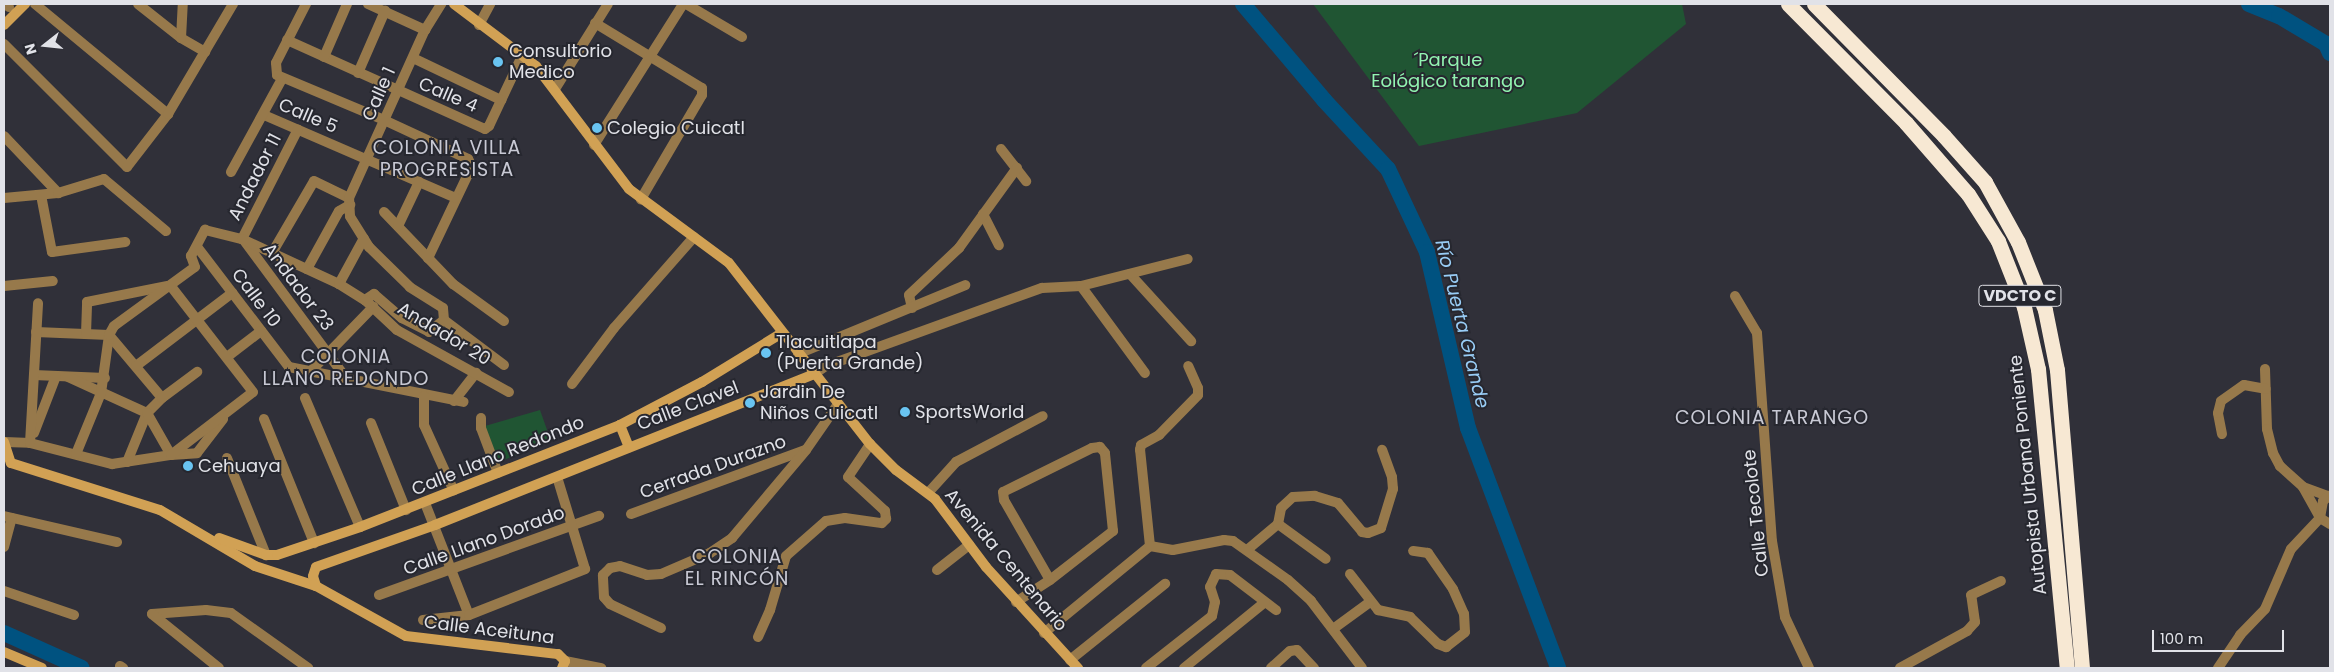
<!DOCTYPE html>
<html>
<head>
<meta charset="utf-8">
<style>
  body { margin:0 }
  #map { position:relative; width:2334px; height:672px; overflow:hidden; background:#303039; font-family:Poppins,sans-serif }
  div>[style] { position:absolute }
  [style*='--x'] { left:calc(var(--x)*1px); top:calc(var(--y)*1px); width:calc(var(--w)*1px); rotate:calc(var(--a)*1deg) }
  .green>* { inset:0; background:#205533 }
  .river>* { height:16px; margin:-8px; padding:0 8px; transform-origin:8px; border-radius:8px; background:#005280 }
  .street>* { height:10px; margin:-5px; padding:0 5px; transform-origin:5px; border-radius:5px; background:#97794b }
  .secondary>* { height:10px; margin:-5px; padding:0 5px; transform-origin:5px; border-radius:5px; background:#d1a154 }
  .highway>* { height:15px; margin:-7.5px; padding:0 7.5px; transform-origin:7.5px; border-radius:7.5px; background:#f7e8d3 }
  .dots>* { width:14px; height:14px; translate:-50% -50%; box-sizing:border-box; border:2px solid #26272f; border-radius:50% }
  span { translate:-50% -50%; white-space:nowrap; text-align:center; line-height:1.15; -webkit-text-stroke:4px #26272f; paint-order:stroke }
  .shield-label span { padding:1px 4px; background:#26272f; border:1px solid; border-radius:4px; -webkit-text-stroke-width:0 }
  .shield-label { font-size:16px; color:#e1e2e8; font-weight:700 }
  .poi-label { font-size:18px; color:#e1e2e8 }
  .left { translate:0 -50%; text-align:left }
  .park-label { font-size:18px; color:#92f4b1 }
  .street-label { font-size:18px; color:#e1e2e8 }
  .neighbourhood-label { font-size:19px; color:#c8c9d4; letter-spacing:1px }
  .water-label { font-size:19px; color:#99cdf6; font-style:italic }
  .frame { position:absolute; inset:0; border:5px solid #e1e2e8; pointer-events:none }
  .north { position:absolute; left:20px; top:20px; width:50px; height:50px; -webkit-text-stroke:4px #26272f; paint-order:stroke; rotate:254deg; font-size:14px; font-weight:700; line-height:20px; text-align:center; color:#e1e2e8 }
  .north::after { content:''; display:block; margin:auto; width:18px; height:22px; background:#e1e2e8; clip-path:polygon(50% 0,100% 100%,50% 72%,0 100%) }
  .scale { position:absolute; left:2152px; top:630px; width:132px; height:22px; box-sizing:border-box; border:2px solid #e1e2e8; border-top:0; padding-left:6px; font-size:15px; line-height:18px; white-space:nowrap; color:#e1e2e8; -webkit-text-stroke:4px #26272f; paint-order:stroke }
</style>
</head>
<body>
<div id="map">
  <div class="green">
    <i style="clip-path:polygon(1313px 4px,1682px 4px,1686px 24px,1577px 113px,1419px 146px)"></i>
    <i style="clip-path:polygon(540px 410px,551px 441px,499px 462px,485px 426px)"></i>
  </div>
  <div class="river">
    <i style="--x:1243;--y:4;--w:126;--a:49.8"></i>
    <i style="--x:1324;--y:100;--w:94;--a:47.2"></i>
    <i style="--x:1388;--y:169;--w:92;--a:64.8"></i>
    <i style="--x:1427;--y:252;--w:181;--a:76.9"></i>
    <i style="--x:1468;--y:428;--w:256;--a:69.4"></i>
    <i style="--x:2249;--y:4;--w:32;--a:22"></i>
    <i style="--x:2279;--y:16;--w:55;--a:30.8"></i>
    <i style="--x:2326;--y:44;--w:10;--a:66"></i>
    <i style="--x:4;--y:633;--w:85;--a:24.2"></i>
  </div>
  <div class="street">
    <i style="--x:5;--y:4;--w:5;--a:37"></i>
    <i style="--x:35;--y:4;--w:173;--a:39.6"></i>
    <i style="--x:138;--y:4;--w:55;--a:38.3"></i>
    <i style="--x:181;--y:38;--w:28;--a:30"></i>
    <i style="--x:306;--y:4;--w:66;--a:117"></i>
    <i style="--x:276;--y:63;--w:12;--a:85"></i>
    <i style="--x:277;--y:75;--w:116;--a:22.8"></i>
    <i style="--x:384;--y:120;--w:93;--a:24.9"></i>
    <i style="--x:468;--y:159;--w:4;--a:63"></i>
    <i style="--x:470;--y:163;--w:5;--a:79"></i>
    <i style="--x:471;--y:168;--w:100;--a:115.5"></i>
    <i style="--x:368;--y:4;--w:63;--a:24.5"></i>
    <i style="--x:686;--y:4;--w:65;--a:30.5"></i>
    <i style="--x:595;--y:23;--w:125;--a:31.3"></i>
    <i style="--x:702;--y:88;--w:7;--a:90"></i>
    <i style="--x:702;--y:95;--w:121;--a:120.4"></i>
    <i style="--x:479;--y:25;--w:24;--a:-62"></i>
    <i style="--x:181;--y:38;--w:34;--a:-87"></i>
    <i style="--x:287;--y:40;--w:217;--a:24.2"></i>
    <i style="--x:485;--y:129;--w:5;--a:-37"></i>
    <i style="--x:489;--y:126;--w:77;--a:-64.8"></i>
    <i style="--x:4;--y:44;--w:174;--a:45"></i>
    <i style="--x:127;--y:167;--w:67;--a:-52.3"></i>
    <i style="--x:168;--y:114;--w:128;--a:-59.4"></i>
    <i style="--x:324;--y:57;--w:58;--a:-66.5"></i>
    <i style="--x:413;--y:58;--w:98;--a:25.5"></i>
    <i style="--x:358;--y:73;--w:68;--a:-66.5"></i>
    <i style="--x:555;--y:89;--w:100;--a:-58.1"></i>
    <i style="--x:264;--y:115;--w:209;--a:23.4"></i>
    <i style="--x:4;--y:136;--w:79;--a:46.5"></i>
    <i style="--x:594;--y:145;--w:167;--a:-57.7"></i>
    <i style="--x:1001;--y:149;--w:41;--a:52"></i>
    <i style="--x:231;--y:172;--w:106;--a:-61.3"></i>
    <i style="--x:41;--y:195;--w:58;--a:79.1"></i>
    <i style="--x:52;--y:252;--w:74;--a:-7.8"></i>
    <i style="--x:4;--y:198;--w:54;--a:-5.3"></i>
    <i style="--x:58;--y:193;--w:48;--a:-16.9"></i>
    <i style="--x:104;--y:179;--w:81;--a:40"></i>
    <i style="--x:384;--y:212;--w:100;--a:46.2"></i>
    <i style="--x:453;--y:284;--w:63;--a:36"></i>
    <i style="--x:983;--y:214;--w:35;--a:63"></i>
    <i style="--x:398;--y:226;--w:49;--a:-64.5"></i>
    <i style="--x:242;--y:239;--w:123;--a:-63"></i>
    <i style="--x:243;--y:239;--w:173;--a:53.5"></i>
    <i style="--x:198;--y:248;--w:150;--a:52.6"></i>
    <i style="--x:289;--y:367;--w:178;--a:11.3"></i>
    <i style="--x:272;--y:253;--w:83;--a:-59.7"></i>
    <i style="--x:314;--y:181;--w:39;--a:26"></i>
    <i style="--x:307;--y:269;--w:66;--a:-61.1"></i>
    <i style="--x:339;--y:211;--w:13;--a:-29"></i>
    <i style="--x:1130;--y:274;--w:91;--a:47.7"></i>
    <i style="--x:339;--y:284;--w:52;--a:-61.5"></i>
    <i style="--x:4;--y:286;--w:49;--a:-5.8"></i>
    <i style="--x:1081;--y:286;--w:108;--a:53.7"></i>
    <i style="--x:1735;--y:296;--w:43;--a:59.3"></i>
    <i style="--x:1757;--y:333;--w:209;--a:85.9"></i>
    <i style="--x:1772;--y:541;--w:77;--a:80.3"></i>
    <i style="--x:1785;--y:617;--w:56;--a:64.8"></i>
    <i style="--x:365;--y:300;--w:11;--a:-34"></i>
    <i style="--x:374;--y:294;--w:37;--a:41"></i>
    <i style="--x:402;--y:318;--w:30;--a:27"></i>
    <i style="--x:429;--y:332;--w:19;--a:-39"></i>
    <i style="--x:444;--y:320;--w:12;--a:-95"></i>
    <i style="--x:443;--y:308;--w:39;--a:-148"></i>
    <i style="--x:410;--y:287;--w:57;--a:-135.7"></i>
    <i style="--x:369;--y:247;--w:36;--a:-122"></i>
    <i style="--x:350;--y:216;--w:18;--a:-93"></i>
    <i style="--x:349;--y:198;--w:184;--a:-65.7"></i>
    <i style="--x:425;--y:30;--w:31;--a:-58"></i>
    <i style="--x:912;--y:308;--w:13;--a:-103"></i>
    <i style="--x:909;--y:295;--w:69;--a:-43.2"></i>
    <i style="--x:959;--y:248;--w:99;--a:-54.1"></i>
    <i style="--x:444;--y:320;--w:75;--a:36.9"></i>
    <i style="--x:36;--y:332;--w:73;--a:2.4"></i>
    <i style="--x:86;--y:334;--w:32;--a:-88"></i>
    <i style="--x:87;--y:302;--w:82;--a:-11.3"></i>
    <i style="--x:109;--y:335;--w:82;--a:49.9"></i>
    <i style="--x:162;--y:398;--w:21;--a:135"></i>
    <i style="--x:147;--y:413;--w:53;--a:112.2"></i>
    <i style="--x:798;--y:354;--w:181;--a:-22.4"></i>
    <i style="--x:227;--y:357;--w:43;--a:-37.4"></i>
    <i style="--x:136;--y:366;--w:121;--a:-37.2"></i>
    <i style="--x:2265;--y:369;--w:60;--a:88.1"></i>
    <i style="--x:2267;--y:429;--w:25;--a:76"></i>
    <i style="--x:2273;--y:453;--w:15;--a:62"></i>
    <i style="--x:2280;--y:466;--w:31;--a:42"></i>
    <i style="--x:2303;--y:487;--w:29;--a:20"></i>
    <i style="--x:310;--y:372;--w:91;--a:-45.9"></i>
    <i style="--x:814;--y:374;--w:14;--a:-34"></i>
    <i style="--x:826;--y:366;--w:230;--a:-19.9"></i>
    <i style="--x:1042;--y:288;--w:39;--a:-3"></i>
    <i style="--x:1081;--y:286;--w:110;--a:-14.2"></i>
    <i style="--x:34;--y:375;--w:71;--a:2.4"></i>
    <i style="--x:68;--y:377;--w:87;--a:24.5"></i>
    <i style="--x:147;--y:413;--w:48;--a:60.3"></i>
    <i style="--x:171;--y:455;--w:26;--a:-4"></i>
    <i style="--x:197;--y:453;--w:43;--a:-52.6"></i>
    <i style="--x:572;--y:384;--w:70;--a:-53.1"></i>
    <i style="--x:614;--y:328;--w:121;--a:-48.7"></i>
    <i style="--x:424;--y:396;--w:29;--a:90"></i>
    <i style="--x:424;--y:425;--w:72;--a:65.6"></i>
    <i style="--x:162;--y:398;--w:44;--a:-36.6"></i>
    <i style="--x:305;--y:398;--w:140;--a:66.9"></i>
    <i style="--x:454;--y:401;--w:36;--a:-52"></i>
    <i style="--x:481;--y:418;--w:10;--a:90"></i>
    <i style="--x:481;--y:428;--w:48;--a:69.3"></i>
    <i style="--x:264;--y:419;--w:134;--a:68"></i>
    <i style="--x:371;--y:423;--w:94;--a:68.1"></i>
    <i style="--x:34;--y:433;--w:61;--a:-68.9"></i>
    <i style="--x:2222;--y:434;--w:21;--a:-101"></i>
    <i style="--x:2218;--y:413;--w:12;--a:-76"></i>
    <i style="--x:2221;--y:401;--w:28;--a:-35"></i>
    <i style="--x:2244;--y:385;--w:22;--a:10"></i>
    <i style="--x:5;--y:442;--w:25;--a:2"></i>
    <i style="--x:30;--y:443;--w:85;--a:14.4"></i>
    <i style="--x:112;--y:464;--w:60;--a:-8.7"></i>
    <i style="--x:171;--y:455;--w:103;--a:-37.5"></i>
    <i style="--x:253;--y:392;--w:135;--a:-127.8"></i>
    <i style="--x:30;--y:443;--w:140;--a:-86.7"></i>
    <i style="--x:76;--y:454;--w:66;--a:-67.7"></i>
    <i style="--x:101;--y:393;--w:59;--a:-82.1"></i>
    <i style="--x:109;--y:335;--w:10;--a:-61"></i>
    <i style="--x:114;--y:326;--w:100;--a:-36.1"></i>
    <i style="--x:195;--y:267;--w:12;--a:-110"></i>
    <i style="--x:191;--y:256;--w:30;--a:-62"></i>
    <i style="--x:205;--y:230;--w:38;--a:14"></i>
    <i style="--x:242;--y:239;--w:107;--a:24.9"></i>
    <i style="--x:339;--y:284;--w:31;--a:32"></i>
    <i style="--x:365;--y:300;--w:44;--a:43.2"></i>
    <i style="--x:397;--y:330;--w:128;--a:29"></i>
    <i style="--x:227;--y:458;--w:105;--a:68.1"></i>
    <i style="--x:2303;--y:487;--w:35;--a:61"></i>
    <i style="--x:2320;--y:518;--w:12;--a:31"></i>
    <i style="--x:928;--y:493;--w:42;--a:-47.9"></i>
    <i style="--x:956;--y:462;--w:98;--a:-27.9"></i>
    <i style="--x:425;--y:503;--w:120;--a:68.6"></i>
    <i style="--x:631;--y:514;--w:185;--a:-20.2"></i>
    <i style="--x:4;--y:516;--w:116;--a:13"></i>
    <i style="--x:1278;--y:524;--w:59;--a:36.1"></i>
    <i style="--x:1150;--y:546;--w:97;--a:-95.9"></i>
    <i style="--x:1140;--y:450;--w:5;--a:-79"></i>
    <i style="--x:1141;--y:445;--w:21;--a:-29"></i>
    <i style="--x:1159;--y:435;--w:56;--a:-45.7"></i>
    <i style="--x:1198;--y:395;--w:7;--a:-90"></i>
    <i style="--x:1198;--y:388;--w:24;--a:-114"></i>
    <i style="--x:4;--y:547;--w:30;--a:-75"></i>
    <i style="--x:1247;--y:550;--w:40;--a:-40"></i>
    <i style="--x:1278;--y:524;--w:16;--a:-79"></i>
    <i style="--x:1281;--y:508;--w:16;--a:-43"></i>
    <i style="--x:1293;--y:497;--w:22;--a:-3"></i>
    <i style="--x:1315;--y:496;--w:24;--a:17"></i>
    <i style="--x:1338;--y:503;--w:38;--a:50"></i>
    <i style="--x:1362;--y:532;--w:6;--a:9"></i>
    <i style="--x:1368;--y:533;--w:14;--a:-21"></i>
    <i style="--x:1381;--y:528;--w:41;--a:-72.9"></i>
    <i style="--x:1393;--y:489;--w:12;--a:-95"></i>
    <i style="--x:1392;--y:477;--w:29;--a:-110"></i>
    <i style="--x:937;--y:570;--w:41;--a:-38"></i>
    <i style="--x:1350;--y:574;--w:46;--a:52.1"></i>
    <i style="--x:1378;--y:610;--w:33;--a:12"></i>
    <i style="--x:1410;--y:617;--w:39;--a:44"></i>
    <i style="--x:1438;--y:644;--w:9;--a:21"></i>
    <i style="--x:1446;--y:647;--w:24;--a:-38"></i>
    <i style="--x:1465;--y:632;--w:18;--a:-93"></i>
    <i style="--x:1464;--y:614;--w:27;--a:-114"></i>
    <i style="--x:1453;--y:589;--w:44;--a:-124.8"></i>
    <i style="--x:1428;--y:553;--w:15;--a:-172"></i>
    <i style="--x:4;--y:591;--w:74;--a:18.9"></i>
    <i style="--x:379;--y:595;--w:234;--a:-19.8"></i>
    <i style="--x:1016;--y:602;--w:40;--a:-32.9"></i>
    <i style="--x:1050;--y:580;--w:80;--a:-37.9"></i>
    <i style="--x:1113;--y:531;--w:78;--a:-95.9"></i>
    <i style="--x:1105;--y:453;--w:8;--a:-130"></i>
    <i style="--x:1100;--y:447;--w:8;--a:173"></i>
    <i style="--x:1092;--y:448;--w:99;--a:153.7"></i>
    <i style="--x:1003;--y:492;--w:8;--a:83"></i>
    <i style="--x:1004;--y:500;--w:92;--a:60.1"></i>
    <i style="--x:152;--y:614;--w:54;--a:-4.2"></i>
    <i style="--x:206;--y:610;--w:25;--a:7"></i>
    <i style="--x:231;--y:613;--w:95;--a:35.5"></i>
    <i style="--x:152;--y:614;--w:86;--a:38.9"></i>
    <i style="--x:423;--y:620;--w:46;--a:-6.2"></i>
    <i style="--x:469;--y:615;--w:125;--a:-21.6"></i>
    <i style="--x:585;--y:569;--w:96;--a:-106.9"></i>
    <i style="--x:661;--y:628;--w:56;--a:-154.8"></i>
    <i style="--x:610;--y:604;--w:9;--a:-131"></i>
    <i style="--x:604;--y:597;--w:22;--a:-93"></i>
    <i style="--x:603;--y:575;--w:10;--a:-45"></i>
    <i style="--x:610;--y:568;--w:10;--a:-11"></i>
    <i style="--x:620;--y:566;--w:28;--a:18"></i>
    <i style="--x:647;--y:575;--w:14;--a:-4"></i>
    <i style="--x:661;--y:574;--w:53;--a:-23.2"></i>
    <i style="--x:710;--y:553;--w:27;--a:-34"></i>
    <i style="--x:732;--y:538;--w:115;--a:-49.9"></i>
    <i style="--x:806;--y:450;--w:56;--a:-55.2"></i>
    <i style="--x:1333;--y:629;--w:46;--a:-36.1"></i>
    <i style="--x:1044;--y:633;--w:137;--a:-39.4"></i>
    <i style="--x:1150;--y:546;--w:23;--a:10"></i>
    <i style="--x:1173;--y:550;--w:52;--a:-11.1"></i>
    <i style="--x:1224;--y:540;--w:9;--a:6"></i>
    <i style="--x:1233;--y:541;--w:67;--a:35.3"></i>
    <i style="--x:1288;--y:580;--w:31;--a:42"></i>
    <i style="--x:1311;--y:601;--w:84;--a:52.7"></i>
    <i style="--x:758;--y:637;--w:30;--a:-66"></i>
    <i style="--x:770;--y:610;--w:56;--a:-73.5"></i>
    <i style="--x:786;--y:556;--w:53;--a:-41.2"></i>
    <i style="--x:826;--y:521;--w:19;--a:-9"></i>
    <i style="--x:845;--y:518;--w:37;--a:8"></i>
    <i style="--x:882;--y:523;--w:6;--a:-45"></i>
    <i style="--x:886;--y:519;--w:8;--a:-97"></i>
    <i style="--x:885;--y:511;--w:50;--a:-137.4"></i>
    <i style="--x:848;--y:477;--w:40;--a:-56"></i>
    <i style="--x:1070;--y:660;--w:122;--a:-38.7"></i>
    <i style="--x:565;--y:661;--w:37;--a:11"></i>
    <i style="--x:120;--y:666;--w:4;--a:34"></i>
    <i style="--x:1146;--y:668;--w:84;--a:-38.2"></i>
    <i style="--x:1212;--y:616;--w:14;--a:-78"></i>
    <i style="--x:1215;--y:602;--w:16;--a:-108"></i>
    <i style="--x:1210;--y:587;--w:14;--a:-65"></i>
    <i style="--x:1216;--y:574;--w:14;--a:4"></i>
    <i style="--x:1230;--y:575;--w:58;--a:37.3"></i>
    <i style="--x:1184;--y:668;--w:104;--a:-39.2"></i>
    <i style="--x:1271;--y:668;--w:25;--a:-42"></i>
    <i style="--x:1290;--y:651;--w:7;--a:-8"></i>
    <i style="--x:1297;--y:650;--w:25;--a:47"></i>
    <i style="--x:1900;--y:668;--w:77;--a:-28.9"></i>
    <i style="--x:1967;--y:631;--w:12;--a:-48"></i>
    <i style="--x:1975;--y:622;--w:27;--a:-98"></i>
    <i style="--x:1971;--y:595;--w:33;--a:-25"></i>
    <i style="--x:2218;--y:668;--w:40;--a:-56"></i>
    <i style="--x:2240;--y:635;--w:36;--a:-46"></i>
    <i style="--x:2265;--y:609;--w:65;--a:-66.6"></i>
    <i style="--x:2291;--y:549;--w:42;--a:-46.9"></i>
    <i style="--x:2320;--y:518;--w:17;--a:-80"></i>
    <i style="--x:2323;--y:501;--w:8;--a:-40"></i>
  </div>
  <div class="secondary">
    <i style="--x:454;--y:4;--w:103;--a:37.1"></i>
    <i style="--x:536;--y:66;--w:154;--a:52.9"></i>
    <i style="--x:629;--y:189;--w:124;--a:36.5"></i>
    <i style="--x:729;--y:263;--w:229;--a:52.1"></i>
    <i style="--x:870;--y:444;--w:37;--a:45"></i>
    <i style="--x:896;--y:470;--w:49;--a:36.6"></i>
    <i style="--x:935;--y:499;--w:85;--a:53.1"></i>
    <i style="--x:986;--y:567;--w:137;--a:47.7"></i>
    <i style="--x:4;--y:25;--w:30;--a:-45"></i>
    <i style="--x:620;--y:425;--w:24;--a:68"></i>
    <i style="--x:4;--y:442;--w:22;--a:72"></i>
    <i style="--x:11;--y:463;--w:156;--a:17.5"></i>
    <i style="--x:160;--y:510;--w:110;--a:30.5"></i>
    <i style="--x:255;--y:566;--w:64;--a:18.2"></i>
    <i style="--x:316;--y:586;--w:103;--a:29.1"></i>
    <i style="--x:406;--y:636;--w:153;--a:6.8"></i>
    <i style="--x:558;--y:654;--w:10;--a:45"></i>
    <i style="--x:565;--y:661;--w:8;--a:113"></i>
    <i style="--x:219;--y:538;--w:50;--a:19.9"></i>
    <i style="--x:266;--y:555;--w:11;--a:0"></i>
    <i style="--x:277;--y:555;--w:88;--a:-18.6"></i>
    <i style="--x:360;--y:527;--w:279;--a:-21.4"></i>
    <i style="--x:620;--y:425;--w:93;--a:-27.7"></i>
    <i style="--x:702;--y:382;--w:94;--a:-31.5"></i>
    <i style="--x:316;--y:586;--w:10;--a:-107"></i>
    <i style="--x:313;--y:576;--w:9;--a:-72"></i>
    <i style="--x:316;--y:567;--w:126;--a:-19.4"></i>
    <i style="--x:435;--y:525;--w:408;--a:-21.7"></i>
    <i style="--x:4;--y:652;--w:41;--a:22.8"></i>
  </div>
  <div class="highway">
    <i style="--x:1788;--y:4;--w:168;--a:45.2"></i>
    <i style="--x:1906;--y:123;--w:94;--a:48.9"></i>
    <i style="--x:1968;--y:194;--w:56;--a:57.4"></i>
    <i style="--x:1998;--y:241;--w:71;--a:68.5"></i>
    <i style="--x:2024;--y:307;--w:64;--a:77.3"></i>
    <i style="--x:2038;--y:369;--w:300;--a:84.5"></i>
    <i style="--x:1814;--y:4;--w:185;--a:45.4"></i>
    <i style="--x:1944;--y:136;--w:62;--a:48.3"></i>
    <i style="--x:1985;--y:182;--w:68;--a:61.2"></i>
    <i style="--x:2018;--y:242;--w:73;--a:68.3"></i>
    <i style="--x:2045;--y:310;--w:61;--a:78.7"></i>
    <i style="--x:2057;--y:370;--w:299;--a:85.2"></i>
  </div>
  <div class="dots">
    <i style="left:498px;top:62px;background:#69c4f1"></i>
    <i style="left:597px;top:128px;background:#69c4f1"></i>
    <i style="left:766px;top:353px;background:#69c4f1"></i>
    <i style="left:750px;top:403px;background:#69c4f1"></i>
    <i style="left:905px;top:412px;background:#69c4f1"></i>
    <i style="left:188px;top:466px;background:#69c4f1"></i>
  </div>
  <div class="shield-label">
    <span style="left:2020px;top:296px">VDCTO C</span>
  </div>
  <div class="poi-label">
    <span class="left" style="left:509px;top:62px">Consultorio<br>Medico</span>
    <span class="left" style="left:607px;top:128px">Colegio Cuicatl</span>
    <span class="left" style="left:776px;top:353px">Tlacuitlapa<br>(Puerta Grande)</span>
    <span class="left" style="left:760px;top:403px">Jardin De<br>Niños Cuicatl</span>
    <span class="left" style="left:915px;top:412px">SportsWorld</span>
    <span class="left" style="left:198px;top:466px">Cehuaya</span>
  </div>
  <div class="park-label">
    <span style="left:1448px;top:71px">´Parque<br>Eológico tarango</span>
  </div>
  <div class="street-label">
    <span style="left:379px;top:94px;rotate:-66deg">Calle 1</span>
    <span style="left:448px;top:95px;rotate:23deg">Calle 4</span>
    <span style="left:308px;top:116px;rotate:23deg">Calle 5</span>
    <span style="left:255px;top:177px;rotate:-63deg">Andador 11</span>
    <span style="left:298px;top:287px;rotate:53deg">Andador 23</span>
    <span style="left:256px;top:298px;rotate:53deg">Calle 10</span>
    <span style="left:444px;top:334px;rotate:31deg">Andador 20</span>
    <span style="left:688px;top:406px;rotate:-21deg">Calle Clavel</span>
    <span style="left:498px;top:456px;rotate:-22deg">Calle Llano Redondo</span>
    <span style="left:713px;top:467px;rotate:-20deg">Cerrada Durazno</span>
    <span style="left:2028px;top:475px;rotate:-96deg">Autopista Urbana Poniente</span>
    <span style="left:1756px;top:513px;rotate:-96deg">Calle Tecolote</span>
    <span style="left:484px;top:541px;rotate:-20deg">Calle Llano Dorado</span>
    <span style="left:1006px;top:560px;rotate:50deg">Avenida Centenario</span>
    <span style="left:489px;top:630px;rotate:7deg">Calle Aceituna</span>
  </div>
  <div class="neighbourhood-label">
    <span style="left:447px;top:159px">COLONIA VILLA<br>PROGRESISTA</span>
    <span style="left:346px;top:368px">COLONIA<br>LLANO REDONDO</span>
    <span style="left:1772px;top:418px">COLONIA TARANGO</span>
    <span style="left:737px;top:568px">COLONIA<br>EL RINCÓN</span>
  </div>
  <div class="water-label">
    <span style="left:1462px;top:324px;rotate:76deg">Río Puerta Grande</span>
  </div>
  <div class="frame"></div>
  <div class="north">N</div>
  <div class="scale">100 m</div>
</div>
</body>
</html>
